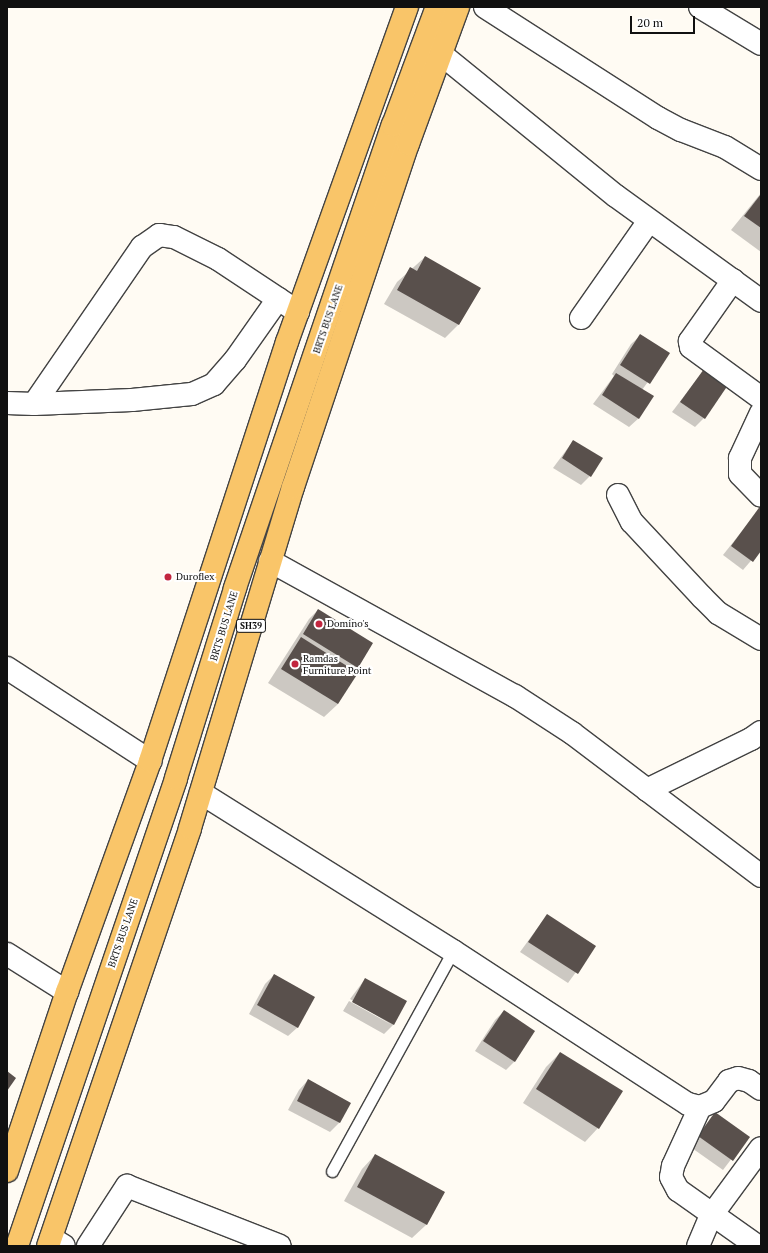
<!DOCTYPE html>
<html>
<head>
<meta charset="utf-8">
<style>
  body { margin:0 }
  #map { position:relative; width:768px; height:1253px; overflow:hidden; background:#fffbf3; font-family:"PT Serif",serif }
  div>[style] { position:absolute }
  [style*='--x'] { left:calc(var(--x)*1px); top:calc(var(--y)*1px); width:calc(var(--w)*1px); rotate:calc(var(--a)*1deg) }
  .shadow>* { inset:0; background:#0003 }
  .building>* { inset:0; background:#59504c }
  .roads { filter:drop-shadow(1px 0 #434343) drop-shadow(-1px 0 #434343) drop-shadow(0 1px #434343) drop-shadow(0 -1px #434343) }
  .lane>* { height:11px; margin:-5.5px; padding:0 5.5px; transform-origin:5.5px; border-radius:5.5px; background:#fff }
  .street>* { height:22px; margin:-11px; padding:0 11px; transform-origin:11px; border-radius:11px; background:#fff }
  .primary>* { height:22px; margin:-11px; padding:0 11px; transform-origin:11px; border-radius:11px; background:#f9c569 }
  .dots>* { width:11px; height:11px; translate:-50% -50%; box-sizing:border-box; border:2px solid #fff; border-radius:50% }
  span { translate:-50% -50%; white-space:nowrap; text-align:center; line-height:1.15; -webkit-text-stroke:4px #fff; paint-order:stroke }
  .shield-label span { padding:1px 3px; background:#fff; border:1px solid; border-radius:3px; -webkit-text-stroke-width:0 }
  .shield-label { font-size:9px; color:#101010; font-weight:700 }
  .street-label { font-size:10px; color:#101010 }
  .poi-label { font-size:10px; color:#101010 }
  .left { translate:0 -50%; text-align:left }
  .frame { position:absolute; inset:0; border:8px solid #101010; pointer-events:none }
  .scale { position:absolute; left:630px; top:16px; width:65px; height:18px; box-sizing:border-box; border:2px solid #101010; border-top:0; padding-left:5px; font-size:12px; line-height:14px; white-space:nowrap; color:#101010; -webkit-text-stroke:3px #fff; paint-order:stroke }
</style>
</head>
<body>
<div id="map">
  <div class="shadow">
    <i style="clip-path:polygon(761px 193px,761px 252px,731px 230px)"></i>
    <i style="clip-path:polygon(425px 257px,479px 289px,458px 325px,445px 338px,384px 304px,397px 282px)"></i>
    <i style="clip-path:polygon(641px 335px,669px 353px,642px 390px,639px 418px,629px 427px,593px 404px,614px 376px,612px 374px,631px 344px)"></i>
    <i style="clip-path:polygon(704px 370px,704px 418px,695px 427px,672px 412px)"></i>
    <i style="clip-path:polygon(573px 441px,590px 476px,581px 485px,553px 468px)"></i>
    <i style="clip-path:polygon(761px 507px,761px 549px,743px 570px,723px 555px)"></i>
    <i style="clip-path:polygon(318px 610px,357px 667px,338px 704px,324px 717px,268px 683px,309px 619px)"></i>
    <i style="clip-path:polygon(547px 915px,595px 946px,568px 983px,520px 952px)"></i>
    <i style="clip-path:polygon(274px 975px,298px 1027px,288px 1036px,249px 1014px,265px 984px)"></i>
    <i style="clip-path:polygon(365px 979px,406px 1002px,393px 1025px,384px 1034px,343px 1011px,349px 1001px,392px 1025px,350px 999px)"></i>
    <i style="clip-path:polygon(504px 1011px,515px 1061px,506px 1070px,475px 1051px,495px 1020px)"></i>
    <i style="clip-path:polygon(560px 1053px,598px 1128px,585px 1142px,523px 1103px,546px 1067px)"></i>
    <i style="clip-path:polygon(308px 1080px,350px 1103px,339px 1123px,330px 1132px,288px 1110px,299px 1090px)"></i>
    <i style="clip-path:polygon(715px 1113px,748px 1137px,723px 1170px,689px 1146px)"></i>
    <i style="clip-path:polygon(375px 1155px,444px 1192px,426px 1225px,412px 1238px,344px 1201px,362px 1169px)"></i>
  </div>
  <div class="building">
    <i style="clip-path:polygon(761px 194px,761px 228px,744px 216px)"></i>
    <i style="clip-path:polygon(425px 256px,481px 288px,459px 325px,397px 290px,410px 267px,417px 271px)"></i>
    <i style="clip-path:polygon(640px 334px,670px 353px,650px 384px,620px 365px)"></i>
    <i style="clip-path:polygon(704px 369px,728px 385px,705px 419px,680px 402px)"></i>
    <i style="clip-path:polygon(616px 373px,654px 396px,639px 419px,602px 395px)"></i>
    <i style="clip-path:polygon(573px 440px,603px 458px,591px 477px,562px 458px)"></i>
    <i style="clip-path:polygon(761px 505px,761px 551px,753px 562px,731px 546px)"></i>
    <i style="clip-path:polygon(318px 609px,373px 643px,358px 668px,303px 634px)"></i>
    <i style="clip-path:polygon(301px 637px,358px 673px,338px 704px,281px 669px)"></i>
    <i style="clip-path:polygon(547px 914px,596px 946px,578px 974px,528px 942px)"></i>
    <i style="clip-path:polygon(274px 974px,315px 997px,298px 1028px,257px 1005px)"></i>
    <i style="clip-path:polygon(365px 978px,407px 1001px,394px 1025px,352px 1002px)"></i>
    <i style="clip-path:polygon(504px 1010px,535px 1031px,515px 1062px,483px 1041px)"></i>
    <i style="clip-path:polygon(560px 1052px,623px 1091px,599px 1129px,536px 1089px)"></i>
    <i style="clip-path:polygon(7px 1071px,16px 1078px,7px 1091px)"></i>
    <i style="clip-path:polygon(308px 1079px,351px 1103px,340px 1123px,297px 1101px)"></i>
    <i style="clip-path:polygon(715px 1112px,750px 1137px,733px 1161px,698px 1136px)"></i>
    <i style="clip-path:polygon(375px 1154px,445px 1192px,427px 1225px,357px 1187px)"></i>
  </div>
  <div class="roads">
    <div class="lane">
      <i style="--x:332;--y:1171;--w:251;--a:-61.2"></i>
    </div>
    <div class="street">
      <i style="--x:485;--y:7;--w:206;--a:32.7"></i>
      <i style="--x:658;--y:118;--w:26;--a:28"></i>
      <i style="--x:681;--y:130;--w:47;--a:21.1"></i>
      <i style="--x:725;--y:147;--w:42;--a:31.4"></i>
      <i style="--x:700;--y:7;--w:71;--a:31.2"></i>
      <i style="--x:441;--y:54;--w:225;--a:39.1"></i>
      <i style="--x:616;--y:196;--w:179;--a:35.9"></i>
      <i style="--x:733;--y:280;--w:75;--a:125.2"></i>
      <i style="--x:690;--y:341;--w:6;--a:81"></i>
      <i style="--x:691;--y:347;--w:87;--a:36.1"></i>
      <i style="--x:581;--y:318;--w:118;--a:-55"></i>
      <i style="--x:7;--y:403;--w:27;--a:2"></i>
      <i style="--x:34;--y:404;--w:98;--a:-2.3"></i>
      <i style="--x:132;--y:400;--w:60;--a:-5.7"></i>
      <i style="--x:192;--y:394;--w:24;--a:-24"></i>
      <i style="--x:214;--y:384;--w:32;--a:-49"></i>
      <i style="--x:235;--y:360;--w:75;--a:-54.8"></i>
      <i style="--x:34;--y:404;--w:191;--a:-55.5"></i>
      <i style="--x:142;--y:247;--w:21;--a:-35"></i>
      <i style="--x:159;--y:235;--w:15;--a:8"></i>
      <i style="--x:174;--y:237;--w:49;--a:26.6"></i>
      <i style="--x:218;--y:259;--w:96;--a:33.5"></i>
      <i style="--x:761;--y:413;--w:50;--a:115"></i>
      <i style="--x:740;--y:458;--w:16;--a:90"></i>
      <i style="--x:740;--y:474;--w:30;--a:46"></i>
      <i style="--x:618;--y:495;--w:30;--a:63"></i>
      <i style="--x:632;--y:522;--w:103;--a:47"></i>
      <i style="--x:702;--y:597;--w:23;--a:45"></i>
      <i style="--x:718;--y:613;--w:50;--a:31.2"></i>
      <i style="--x:270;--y:561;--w:280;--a:28.9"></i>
      <i style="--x:515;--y:696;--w:68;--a:33"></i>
      <i style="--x:572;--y:733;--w:237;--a:37.1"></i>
      <i style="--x:7;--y:668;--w:171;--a:33"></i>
      <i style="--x:647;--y:790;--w:116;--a:-26.1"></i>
      <i style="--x:751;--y:739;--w:12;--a:-35"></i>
      <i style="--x:201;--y:793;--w:297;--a:32.1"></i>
      <i style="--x:453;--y:951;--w:280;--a:33.1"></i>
      <i style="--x:688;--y:1104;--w:12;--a:14"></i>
      <i style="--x:700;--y:1107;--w:15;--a:-23"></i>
      <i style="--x:714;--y:1101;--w:25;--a:-53"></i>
      <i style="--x:729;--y:1081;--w:9;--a:-18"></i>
      <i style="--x:738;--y:1078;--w:11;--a:15"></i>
      <i style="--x:749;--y:1081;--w:14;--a:34"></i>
      <i style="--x:7;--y:954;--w:71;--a:32.3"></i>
      <i style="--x:700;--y:1107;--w:65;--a:114.6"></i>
      <i style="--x:673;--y:1166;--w:11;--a:100"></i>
      <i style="--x:671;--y:1177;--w:15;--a:62"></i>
      <i style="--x:678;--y:1190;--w:97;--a:35.3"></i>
      <i style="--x:51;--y:1238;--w:15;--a:32"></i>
      <i style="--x:88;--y:1246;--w:72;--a:-57"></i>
      <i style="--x:127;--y:1186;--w:164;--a:21.4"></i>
      <i style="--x:698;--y:1246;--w:33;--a:-67"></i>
      <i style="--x:711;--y:1216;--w:84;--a:-53.7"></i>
    </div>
    <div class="primary">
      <i style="--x:7;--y:1171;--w:189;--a:-71.5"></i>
      <i style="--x:67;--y:992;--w:245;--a:-70.2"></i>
      <i style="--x:150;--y:761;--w:441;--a:-71.9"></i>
      <i style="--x:287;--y:342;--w:356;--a:-70.3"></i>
      <i style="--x:17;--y:1246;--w:494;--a:-71.2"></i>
      <i style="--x:176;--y:778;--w:199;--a:-72.7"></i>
      <i style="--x:235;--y:588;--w:489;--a:-71.2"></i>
      <i style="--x:393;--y:125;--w:126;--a:-69.6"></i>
      <i style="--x:48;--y:1246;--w:441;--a:-71.2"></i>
      <i style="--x:190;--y:828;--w:356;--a:-73.2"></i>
      <i style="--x:293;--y:487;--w:362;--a:-71.5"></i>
      <i style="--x:408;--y:144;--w:146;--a:-69.9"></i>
    </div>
  </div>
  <div class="dots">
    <i style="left:168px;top:577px;background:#c2263f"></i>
    <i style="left:319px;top:624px;background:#c2263f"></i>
    <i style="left:295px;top:664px;background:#c2263f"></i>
  </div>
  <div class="shield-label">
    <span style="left:251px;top:626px">SH39</span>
  </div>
  <div class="street-label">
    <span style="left:328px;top:319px;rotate:-71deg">BRTS BUS LANE</span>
    <span style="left:224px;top:626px;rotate:-73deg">BRTS BUS LANE</span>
    <span style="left:123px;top:933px;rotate:-71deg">BRTS BUS LANE</span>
  </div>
  <div class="poi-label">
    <span class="left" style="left:176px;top:577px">Duroflex</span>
    <span class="left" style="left:327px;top:624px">Domino's</span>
    <span class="left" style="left:303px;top:664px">Ramdas<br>Furniture Point</span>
  </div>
  <div class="frame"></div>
  <div class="scale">20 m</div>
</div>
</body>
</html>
